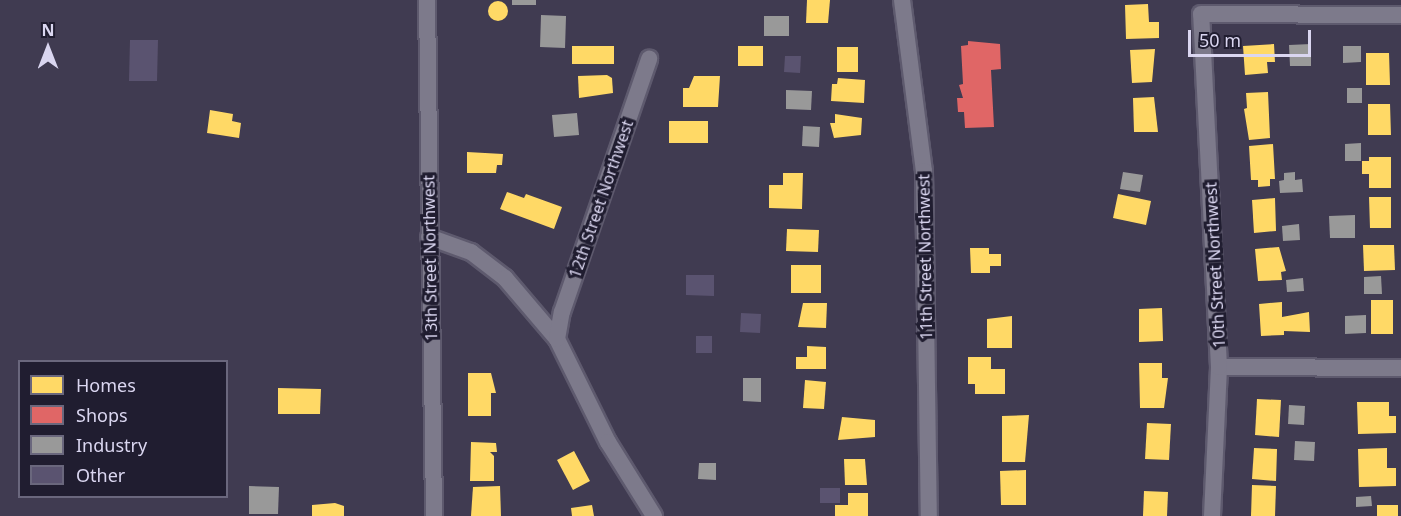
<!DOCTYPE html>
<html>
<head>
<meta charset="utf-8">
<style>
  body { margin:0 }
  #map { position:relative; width:1401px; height:516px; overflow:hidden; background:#403b51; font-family:"Noto Sans",sans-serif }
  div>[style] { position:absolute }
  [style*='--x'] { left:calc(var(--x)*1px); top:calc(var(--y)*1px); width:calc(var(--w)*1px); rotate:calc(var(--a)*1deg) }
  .homes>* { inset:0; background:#ffd966 }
  .round { border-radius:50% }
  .shops>* { inset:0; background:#e06666 }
  .industry>* { inset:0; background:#999 }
  .building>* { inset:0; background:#5a5370 }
  .roads { filter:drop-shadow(2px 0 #5e5a6e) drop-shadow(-2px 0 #5e5a6e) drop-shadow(0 2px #5e5a6e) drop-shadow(0 -2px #5e5a6e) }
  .minor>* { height:16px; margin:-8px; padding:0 8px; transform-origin:8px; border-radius:8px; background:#7d7a8b }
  span { translate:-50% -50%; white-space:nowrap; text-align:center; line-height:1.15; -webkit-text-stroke:6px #201d30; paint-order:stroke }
  .street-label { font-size:16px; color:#dad6f0 }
  .legend { position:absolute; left:18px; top:360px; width:210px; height:138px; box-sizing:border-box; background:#201d30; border:2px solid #6a677d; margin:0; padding:8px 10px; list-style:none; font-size:18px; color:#dad6f0 }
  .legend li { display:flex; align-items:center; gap:12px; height:30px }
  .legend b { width:30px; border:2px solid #6a677d }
  .north { position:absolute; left:18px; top:18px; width:60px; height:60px; -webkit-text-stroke:4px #201d30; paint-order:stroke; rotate:0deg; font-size:16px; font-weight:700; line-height:24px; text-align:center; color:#dad6f0 }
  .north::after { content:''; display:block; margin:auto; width:21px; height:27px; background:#dad6f0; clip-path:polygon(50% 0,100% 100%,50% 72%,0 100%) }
  .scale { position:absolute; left:1188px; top:30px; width:123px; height:27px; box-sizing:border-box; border:3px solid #dad6f0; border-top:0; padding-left:8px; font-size:18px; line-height:21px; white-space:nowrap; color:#dad6f0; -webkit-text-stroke:4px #201d30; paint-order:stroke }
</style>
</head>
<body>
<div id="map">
  <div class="homes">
    <i style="clip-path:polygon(807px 0,830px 0,828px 23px,806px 23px)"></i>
    <i class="round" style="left:488px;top:1px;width:20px;height:20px"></i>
    <i style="clip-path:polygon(1148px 4px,1149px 22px,1159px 22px,1159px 38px,1126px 39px,1125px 5px)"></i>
    <i style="clip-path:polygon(1274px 44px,1275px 62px,1267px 62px,1268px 73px,1245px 75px,1243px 46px)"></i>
    <i style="clip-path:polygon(572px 46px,614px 46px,614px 64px,572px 64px)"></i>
    <i style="clip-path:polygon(738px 46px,763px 46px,763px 66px,738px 66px)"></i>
    <i style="clip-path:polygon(837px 47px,858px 47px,858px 72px,837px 72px)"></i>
    <i style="clip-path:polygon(1155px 49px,1152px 82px,1132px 83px,1130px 50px)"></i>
    <i style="clip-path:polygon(1366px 53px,1389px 53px,1390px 85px,1366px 85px)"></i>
    <i style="clip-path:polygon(607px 75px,612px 78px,613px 93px,579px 98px,578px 76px)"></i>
    <i style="clip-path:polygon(694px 76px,720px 76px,718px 107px,683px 107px,683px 88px,689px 88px)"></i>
    <i style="clip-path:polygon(838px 78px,865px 80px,864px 103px,831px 101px,832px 84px,837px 84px)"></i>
    <i style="clip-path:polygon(1268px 92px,1270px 138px,1249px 140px,1244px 109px,1247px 108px,1246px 93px)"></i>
    <i style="clip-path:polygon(1154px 97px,1158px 132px,1134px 132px,1133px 98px)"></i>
    <i style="clip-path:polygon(1368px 104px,1390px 104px,1391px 135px,1368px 135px)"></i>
    <i style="clip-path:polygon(210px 110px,233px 114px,232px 121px,241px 123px,239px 138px,207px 133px)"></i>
    <i style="clip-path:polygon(835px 114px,862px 118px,861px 135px,834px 138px,830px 123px,835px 123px)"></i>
    <i style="clip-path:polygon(669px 121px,708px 121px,708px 143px,669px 143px)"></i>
    <i style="clip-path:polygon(1273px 144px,1275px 179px,1270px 179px,1270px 186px,1258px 187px,1258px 180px,1251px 180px,1249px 146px)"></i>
    <i style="clip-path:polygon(467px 152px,503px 154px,502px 165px,497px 165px,496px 173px,467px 173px)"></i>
    <i style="clip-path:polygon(1369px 157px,1391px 157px,1391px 188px,1369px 188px,1369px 174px,1362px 174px,1362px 161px,1369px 161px)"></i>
    <i style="clip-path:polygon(783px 173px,803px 173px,802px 209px,769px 208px,769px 185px,783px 185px)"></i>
    <i style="clip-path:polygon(507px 192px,524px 198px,526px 194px,562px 207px,554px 229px,500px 209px)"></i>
    <i style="clip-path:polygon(1118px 194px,1151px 201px,1146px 225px,1113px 218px)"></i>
    <i style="clip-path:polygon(1369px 197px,1391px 197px,1391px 228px,1370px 228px)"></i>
    <i style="clip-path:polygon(1275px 198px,1276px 231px,1254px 233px,1252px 200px)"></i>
    <i style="clip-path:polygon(787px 229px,819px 230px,818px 252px,786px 251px)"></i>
    <i style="clip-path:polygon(1363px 245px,1394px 245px,1395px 270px,1364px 271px)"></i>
    <i style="clip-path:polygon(1279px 247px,1286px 271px,1281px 272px,1282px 280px,1258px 281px,1255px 249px)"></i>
    <i style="clip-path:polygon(970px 248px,989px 248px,989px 254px,1001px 254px,1001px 266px,990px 266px,990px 273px,971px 273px)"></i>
    <i style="clip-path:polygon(791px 265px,821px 265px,821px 293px,791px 293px)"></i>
    <i style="clip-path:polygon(1371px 300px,1393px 300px,1393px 334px,1371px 334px)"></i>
    <i style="clip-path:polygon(1282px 302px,1282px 317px,1309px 312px,1310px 332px,1284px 331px,1284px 335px,1261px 336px,1259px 304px)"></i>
    <i style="clip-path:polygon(803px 303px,827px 303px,826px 328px,798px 327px)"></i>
    <i style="clip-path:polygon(1162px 308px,1163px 341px,1139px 342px,1139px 309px)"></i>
    <i style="clip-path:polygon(1012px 316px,1012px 348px,987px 348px,987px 319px)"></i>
    <i style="clip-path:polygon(807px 346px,826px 347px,826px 369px,796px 369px,796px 357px,807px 357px)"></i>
    <i style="clip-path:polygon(968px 357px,991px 357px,991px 369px,1005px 369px,1005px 394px,975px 394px,975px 384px,968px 384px)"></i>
    <i style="clip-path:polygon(1139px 363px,1162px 363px,1162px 378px,1168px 378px,1164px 408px,1140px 408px)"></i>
    <i style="clip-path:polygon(468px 373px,491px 373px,496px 393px,491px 393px,491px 416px,468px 416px)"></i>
    <i style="clip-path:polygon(805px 380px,826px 382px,824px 409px,803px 408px)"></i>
    <i style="clip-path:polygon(278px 388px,321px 389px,320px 414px,278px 414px)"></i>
    <i style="clip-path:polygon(1257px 399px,1281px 400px,1279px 437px,1255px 435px)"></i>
    <i style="clip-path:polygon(1357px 402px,1389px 402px,1389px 416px,1396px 416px,1396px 433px,1358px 434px)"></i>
    <i style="clip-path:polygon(1029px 415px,1025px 462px,1002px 462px,1002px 416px)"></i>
    <i style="clip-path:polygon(842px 417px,875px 420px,875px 437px,838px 440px)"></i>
    <i style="clip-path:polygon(1147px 423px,1171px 424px,1169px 460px,1145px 459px)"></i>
    <i style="clip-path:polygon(471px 442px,496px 443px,497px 452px,490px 452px,494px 456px,494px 481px,470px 481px)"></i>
    <i style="clip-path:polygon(1254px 448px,1277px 449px,1276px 481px,1252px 479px)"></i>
    <i style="clip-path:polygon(1387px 448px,1387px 468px,1396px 468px,1396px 486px,1359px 487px,1358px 449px)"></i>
    <i style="clip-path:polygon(574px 451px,590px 481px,573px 490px,557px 460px)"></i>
    <i style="clip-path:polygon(844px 459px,865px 459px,867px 485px,845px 485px)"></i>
    <i style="clip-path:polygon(1026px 470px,1026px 505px,1001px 505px,1000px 471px)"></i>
    <i style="clip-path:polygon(1252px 485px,1276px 486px,1275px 516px,1251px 516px)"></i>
    <i style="clip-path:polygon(500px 486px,501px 516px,471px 516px,473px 487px)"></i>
    <i style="clip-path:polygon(1144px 491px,1168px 492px,1167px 516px,1143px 516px)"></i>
    <i style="clip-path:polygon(848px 493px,868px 493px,868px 516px,835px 516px,835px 505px,848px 505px)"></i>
    <i style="clip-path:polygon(335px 503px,344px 506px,344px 516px,312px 516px,312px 505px)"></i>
    <i style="clip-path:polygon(592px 505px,594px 516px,572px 516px,571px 508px)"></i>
    <i style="clip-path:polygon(1377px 505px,1398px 505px,1398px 516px,1377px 516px)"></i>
  </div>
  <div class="shops">
    <i style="clip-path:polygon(968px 41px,1000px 44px,1001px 69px,991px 70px,994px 127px,965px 128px,964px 112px,958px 112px,957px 98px,963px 98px,959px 85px,963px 84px,961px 46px,968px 45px)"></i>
  </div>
  <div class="industry">
    <i style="clip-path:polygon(512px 0,536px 0,536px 5px,512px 5px)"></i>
    <i style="clip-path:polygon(541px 15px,566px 16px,565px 48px,540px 47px)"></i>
    <i style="clip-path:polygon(764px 16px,789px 16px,789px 36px,764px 36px)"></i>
    <i style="clip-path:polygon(1311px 44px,1311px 66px,1290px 66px,1289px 45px)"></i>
    <i style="clip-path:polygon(1343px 46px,1361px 46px,1361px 62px,1343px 63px)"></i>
    <i style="clip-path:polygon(1347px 88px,1362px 88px,1362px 103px,1347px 103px)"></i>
    <i style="clip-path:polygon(786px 90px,812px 91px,811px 110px,786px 109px)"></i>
    <i style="clip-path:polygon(577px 113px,579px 135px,554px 137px,552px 115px)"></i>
    <i style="clip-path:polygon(803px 126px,820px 127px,819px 147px,802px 146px)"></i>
    <i style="clip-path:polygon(1361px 143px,1361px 161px,1345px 161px,1345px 144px)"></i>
    <i style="clip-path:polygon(1123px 172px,1143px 175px,1140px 192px,1120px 189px)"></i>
    <i style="clip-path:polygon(1295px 172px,1295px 180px,1302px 179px,1303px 192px,1280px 193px,1279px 181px,1284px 180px,1284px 173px)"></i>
    <i style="clip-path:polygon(1355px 215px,1355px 238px,1330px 238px,1329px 216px)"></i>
    <i style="clip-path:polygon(1299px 224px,1300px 240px,1283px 241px,1282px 226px)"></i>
    <i style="clip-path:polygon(1381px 276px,1382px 294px,1364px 294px,1364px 277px)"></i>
    <i style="clip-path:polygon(1303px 278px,1304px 291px,1287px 292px,1286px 280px)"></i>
    <i style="clip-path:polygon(1366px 315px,1366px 333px,1345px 334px,1345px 316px)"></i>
    <i style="clip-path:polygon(743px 378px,761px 378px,761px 402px,743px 401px)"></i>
    <i style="clip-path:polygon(1289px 405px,1305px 406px,1304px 425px,1288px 424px)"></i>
    <i style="clip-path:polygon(1295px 441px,1315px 442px,1314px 461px,1294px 460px)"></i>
    <i style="clip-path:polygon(699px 463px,716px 463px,716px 480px,698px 479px)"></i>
    <i style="clip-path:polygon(249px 486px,279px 487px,278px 514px,249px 514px)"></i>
    <i style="clip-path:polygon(1371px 496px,1372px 506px,1356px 507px,1356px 497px)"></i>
  </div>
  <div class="building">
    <i style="clip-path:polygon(130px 40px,158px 40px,157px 81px,129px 81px)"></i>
    <i style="clip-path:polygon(785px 56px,801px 56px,800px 73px,784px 72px)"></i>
    <i style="clip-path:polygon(686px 275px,714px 275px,714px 296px,686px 295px)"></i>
    <i style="clip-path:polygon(741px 313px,761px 314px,760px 333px,740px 332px)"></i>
    <i style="clip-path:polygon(696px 336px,712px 336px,712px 353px,696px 353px)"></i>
    <i style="clip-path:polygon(820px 488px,840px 488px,840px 503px,820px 503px)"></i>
  </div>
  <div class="roads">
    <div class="minor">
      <i style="--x:427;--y:0;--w:516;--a:89.22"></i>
      <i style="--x:902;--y:0;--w:172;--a:82.7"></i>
      <i style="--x:924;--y:171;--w:345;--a:89.2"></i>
      <i style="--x:429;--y:237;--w:45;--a:19.7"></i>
      <i style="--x:471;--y:252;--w:43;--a:37.4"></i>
      <i style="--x:505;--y:278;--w:80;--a:49.6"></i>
      <i style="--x:557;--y:339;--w:115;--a:63.7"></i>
      <i style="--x:608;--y:442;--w:87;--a:58.1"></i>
      <i style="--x:557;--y:339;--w:27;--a:-80"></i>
      <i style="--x:562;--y:312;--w:268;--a:-71"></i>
      <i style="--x:1219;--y:367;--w:182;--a:0.3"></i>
      <i style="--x:1212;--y:516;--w:149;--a:-87.3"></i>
      <i style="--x:1219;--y:367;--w:353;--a:-92.9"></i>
      <i style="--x:1201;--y:14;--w:200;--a:0.3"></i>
    </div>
  </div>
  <div class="street-label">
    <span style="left:601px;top:199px;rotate:-71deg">12th Street Northwest</span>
    <span style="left:925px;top:257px;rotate:-91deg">11th Street Northwest</span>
    <span style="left:430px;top:258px;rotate:-91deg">13th Street Northwest</span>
    <span style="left:1215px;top:265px;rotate:-93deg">10th Street Northwest</span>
  </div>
  <ul class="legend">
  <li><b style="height:16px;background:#ffd966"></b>Homes</li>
  <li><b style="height:16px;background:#e06666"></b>Shops</li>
  <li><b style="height:16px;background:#999"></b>Industry</li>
  <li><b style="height:16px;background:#5a5370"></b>Other</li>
  </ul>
  <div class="north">N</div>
  <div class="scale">50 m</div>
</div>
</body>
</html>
